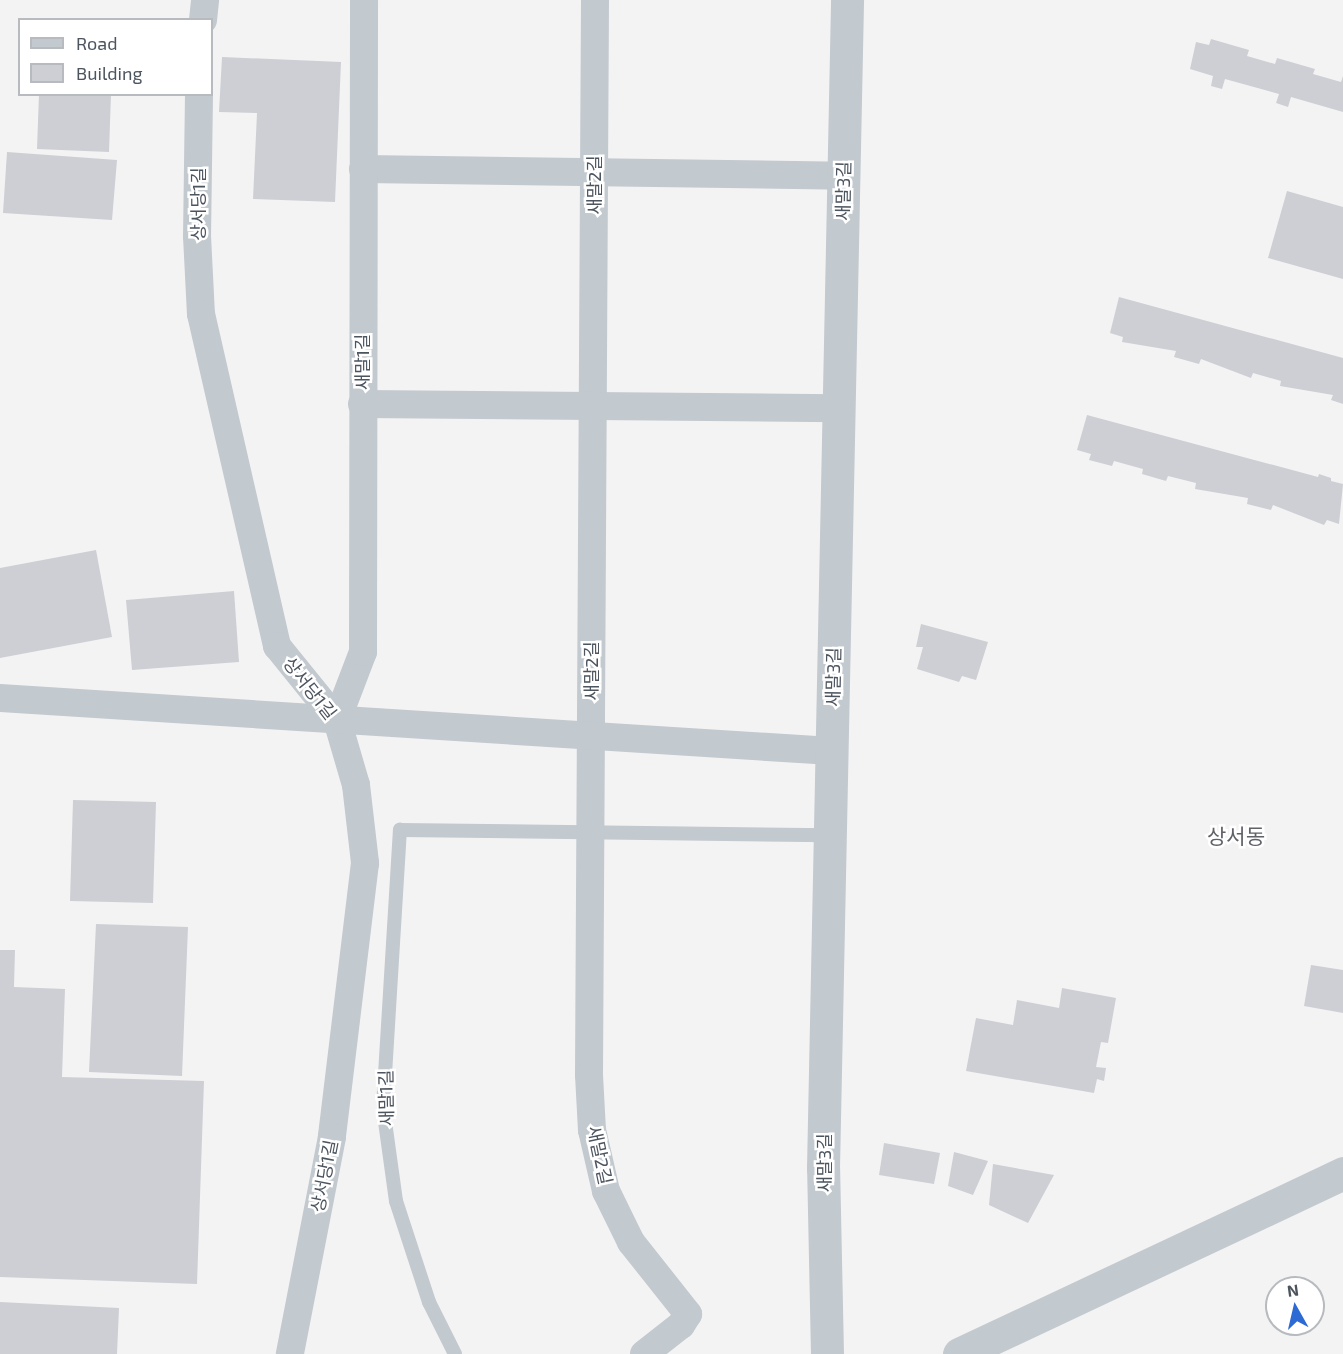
<!DOCTYPE html>
<html>
<head>
<meta charset="utf-8">
<style>
  body { margin:0 }
  #map { position:relative; width:1343px; height:1354px; overflow:hidden; background:#f4f3f3; font-family:"Exo 2","Noto Sans KR",sans-serif }
  div>[style] { position:absolute }
  [style*='--x'] { left:calc(var(--x)*1px); top:calc(var(--y)*1px); width:calc(var(--w)*1px); rotate:calc(var(--a)*1deg) }
  .building>* { inset:0; background:#cdcfd4 }
  .service>* { height:14px; margin:-7px; padding:0 7px; transform-origin:7px; border-radius:7px; background:#c2c9cf }
  .minor>* { height:28px; margin:-14px; padding:0 14px; transform-origin:14px; border-radius:14px; background:#c2c9cf }
  .tertiary>* { height:33px; margin:-16.5px; padding:0 16.5px; transform-origin:16.5px; border-radius:16.5px; background:#c2c9cf }
  span { translate:-50% -50%; white-space:nowrap; text-align:center; line-height:1.15; -webkit-text-stroke:5px #fff; paint-order:stroke }
  .street-label { font-size:18px; color:#4c545e }
  .quarter-label { font-size:21px; color:#5f6267 }
  .legend { position:absolute; left:18px; top:18px; width:195px; height:78px; box-sizing:border-box; background:#fff; border:2px solid #b7bbbf; margin:0; padding:8px 10px; list-style:none; font-size:18px; color:#4c545e }
  .legend li { display:flex; align-items:center; gap:12px; height:30px }
  .legend b { width:30px; border:2px solid #b7bbbf }
  .north { position:absolute; left:1265px; top:1276px; width:60px; height:60px; box-sizing:border-box; background:#fff; border:2px solid #b7bbbf; border-radius:50%; rotate:352deg; font-size:16px; font-weight:700; line-height:24px; text-align:center; color:#4c545e }
  .north::after { content:''; display:block; margin:auto; width:21px; height:27px; background:#2d6ad4; clip-path:polygon(50% 0,100% 100%,50% 72%,0 100%) }
</style>
</head>
<body>
<div id="map">
  <div class="building">
    <i style="clip-path:polygon(1211px 39px,1249px 50px,1247px 56px,1275px 64px,1277px 58px,1315px 69px,1313px 74px,1341px 82px,1343px 76px,1343px 112px,1291px 97px,1288px 107px,1276px 103px,1279px 94px,1225px 79px,1222px 89px,1211px 86px,1213px 76px,1190px 69px,1196px 42px,1209px 45px)"></i>
    <i style="clip-path:polygon(222px 57px,341px 62px,335px 202px,253px 199px,257px 113px,219px 112px)"></i>
    <i style="clip-path:polygon(39px 94px,111px 94px,109px 152px,37px 149px)"></i>
    <i style="clip-path:polygon(7px 152px,117px 160px,112px 220px,3px 213px)"></i>
    <i style="clip-path:polygon(1287px 191px,1343px 207px,1343px 279px,1268px 258px)"></i>
    <i style="clip-path:polygon(1119px 297px,1343px 358px,1343px 404px,1331px 400px,1333px 395px,1280px 386px,1281px 381px,1253px 373px,1251px 378px,1201px 359px,1199px 364px,1174px 357px,1176px 351px,1122px 342px,1123px 337px,1110px 333px)"></i>
    <i style="clip-path:polygon(1087px 415px,1318px 477px,1319px 474px,1331px 478px,1331px 481px,1343px 484px,1339px 524px,1327px 520px,1324px 525px,1273px 505px,1271px 510px,1247px 504px,1248px 498px,1195px 489px,1196px 483px,1168px 476px,1166px 481px,1142px 474px,1143px 469px,1114px 461px,1112px 466px,1089px 460px,1091px 454px,1077px 450px)"></i>
    <i style="clip-path:polygon(96px 550px,112px 637px,0 658px,0 568px)"></i>
    <i style="clip-path:polygon(234px 591px,239px 662px,132px 670px,126px 600px)"></i>
    <i style="clip-path:polygon(921px 624px,988px 642px,976px 680px,962px 676px,959px 682px,917px 669px,923px 647px,916px 647px)"></i>
    <i style="clip-path:polygon(73px 800px,156px 802px,153px 903px,70px 901px)"></i>
    <i style="clip-path:polygon(96px 924px,188px 927px,182px 1076px,89px 1072px)"></i>
    <i style="clip-path:polygon(0 950px,15px 950px,14px 987px,65px 989px,62px 1077px,204px 1081px,197px 1284px,0 1277px)"></i>
    <i style="clip-path:polygon(1311px 965px,1343px 970px,1343px 1013px,1304px 1006px)"></i>
    <i style="clip-path:polygon(1062px 988px,1116px 998px,1108px 1043px,1101px 1042px,1096px 1067px,1106px 1068px,1104px 1081px,1097px 1079px,1094px 1093px,966px 1071px,976px 1018px,1013px 1025px,1017px 1000px,1059px 1008px)"></i>
    <i style="clip-path:polygon(884px 1143px,940px 1153px,934px 1184px,879px 1175px)"></i>
    <i style="clip-path:polygon(954px 1152px,988px 1161px,973px 1195px,948px 1186px)"></i>
    <i style="clip-path:polygon(993px 1164px,1054px 1175px,1028px 1223px,989px 1205px)"></i>
    <i style="clip-path:polygon(0 1302px,119px 1308px,117px 1354px,0 1354px)"></i>
  </div>
  <div class="service">
    <i style="--x:455;--y:1354;--w:58;--a:-116.6"></i>
    <i style="--x:429;--y:1302;--w:106;--a:-108.1"></i>
    <i style="--x:396;--y:1201;--w:95;--a:-97.9"></i>
    <i style="--x:383;--y:1107;--w:278;--a:-86.5"></i>
    <i style="--x:400;--y:830;--w:430;--a:0.7"></i>
  </div>
  <div class="minor">
    <i style="--x:595;--y:0;--w:1075;--a:90.32"></i>
    <i style="--x:589;--y:1075;--w:55;--a:86.9"></i>
    <i style="--x:592;--y:1130;--w:63;--a:77.1"></i>
    <i style="--x:606;--y:1191;--w:57;--a:63.9"></i>
    <i style="--x:631;--y:1242;--w:92;--a:51.6"></i>
    <i style="--x:688;--y:1314;--w:13;--a:122"></i>
    <i style="--x:681;--y:1325;--w:47;--a:141.9"></i>
    <i style="--x:203;--y:20;--w:20;--a:-84"></i>
    <i style="--x:199;--y:94;--w:142;--a:90.8"></i>
    <i style="--x:197;--y:236;--w:78;--a:87.1"></i>
    <i style="--x:201;--y:314;--w:341;--a:77.1"></i>
    <i style="--x:277;--y:646;--w:95;--a:51"></i>
    <i style="--x:337;--y:720;--w:68;--a:73.7"></i>
    <i style="--x:356;--y:785;--w:79;--a:83.4"></i>
    <i style="--x:365;--y:863;--w:276;--a:96.9"></i>
    <i style="--x:332;--y:1137;--w:221;--a:101"></i>
    <i style="--x:363;--y:169;--w:480;--a:0.8"></i>
    <i style="--x:362;--y:404;--w:476;--a:0.5"></i>
    <i style="--x:0;--y:698;--w:833;--a:3.65"></i>
    <i style="--x:337;--y:720;--w:73;--a:-69.1"></i>
    <i style="--x:363;--y:652;--w:652;--a:-89.91"></i>
  </div>
  <div class="tertiary">
    <i style="--x:827;--y:1354;--w:186;--a:-91.2"></i>
    <i style="--x:823;--y:1168;--w:1168;--a:-88.82"></i>
    <i style="--x:959;--y:1354;--w:425;--a:-25.2"></i>
  </div>
  <div class="street-label">
    <span style="left:594px;top:185px;rotate:-90deg">새말2길</span>
    <span style="left:843px;top:191px;rotate:-89deg">새말3길</span>
    <span style="left:198px;top:204px;rotate:-90deg">상서당1길</span>
    <span style="left:362px;top:362px;rotate:-90deg">새말1길</span>
    <span style="left:591px;top:671px;rotate:-90deg">새말2길</span>
    <span style="left:833px;top:677px;rotate:-89deg">새말3길</span>
    <span style="left:310px;top:688px;rotate:52deg">상서당1길</span>
    <span style="left:386px;top:1098px;rotate:-91deg">새말1길</span>
    <span style="left:600px;top:1155px;rotate:78deg">새말2길</span>
    <span style="left:824px;top:1163px;rotate:-90deg">새말3길</span>
    <span style="left:324px;top:1176px;rotate:-79deg">상서당1길</span>
  </div>
  <div class="quarter-label">
    <span style="left:1236px;top:836px">상서동</span>
  </div>
  <ul class="legend">
  <li><b style="height:8px;background:#c2c9cf"></b>Road</li>
  <li><b style="height:16px;background:#cdcfd4"></b>Building</li>
  </ul>
  <div class="north">N</div>
</div>
</body>
</html>
